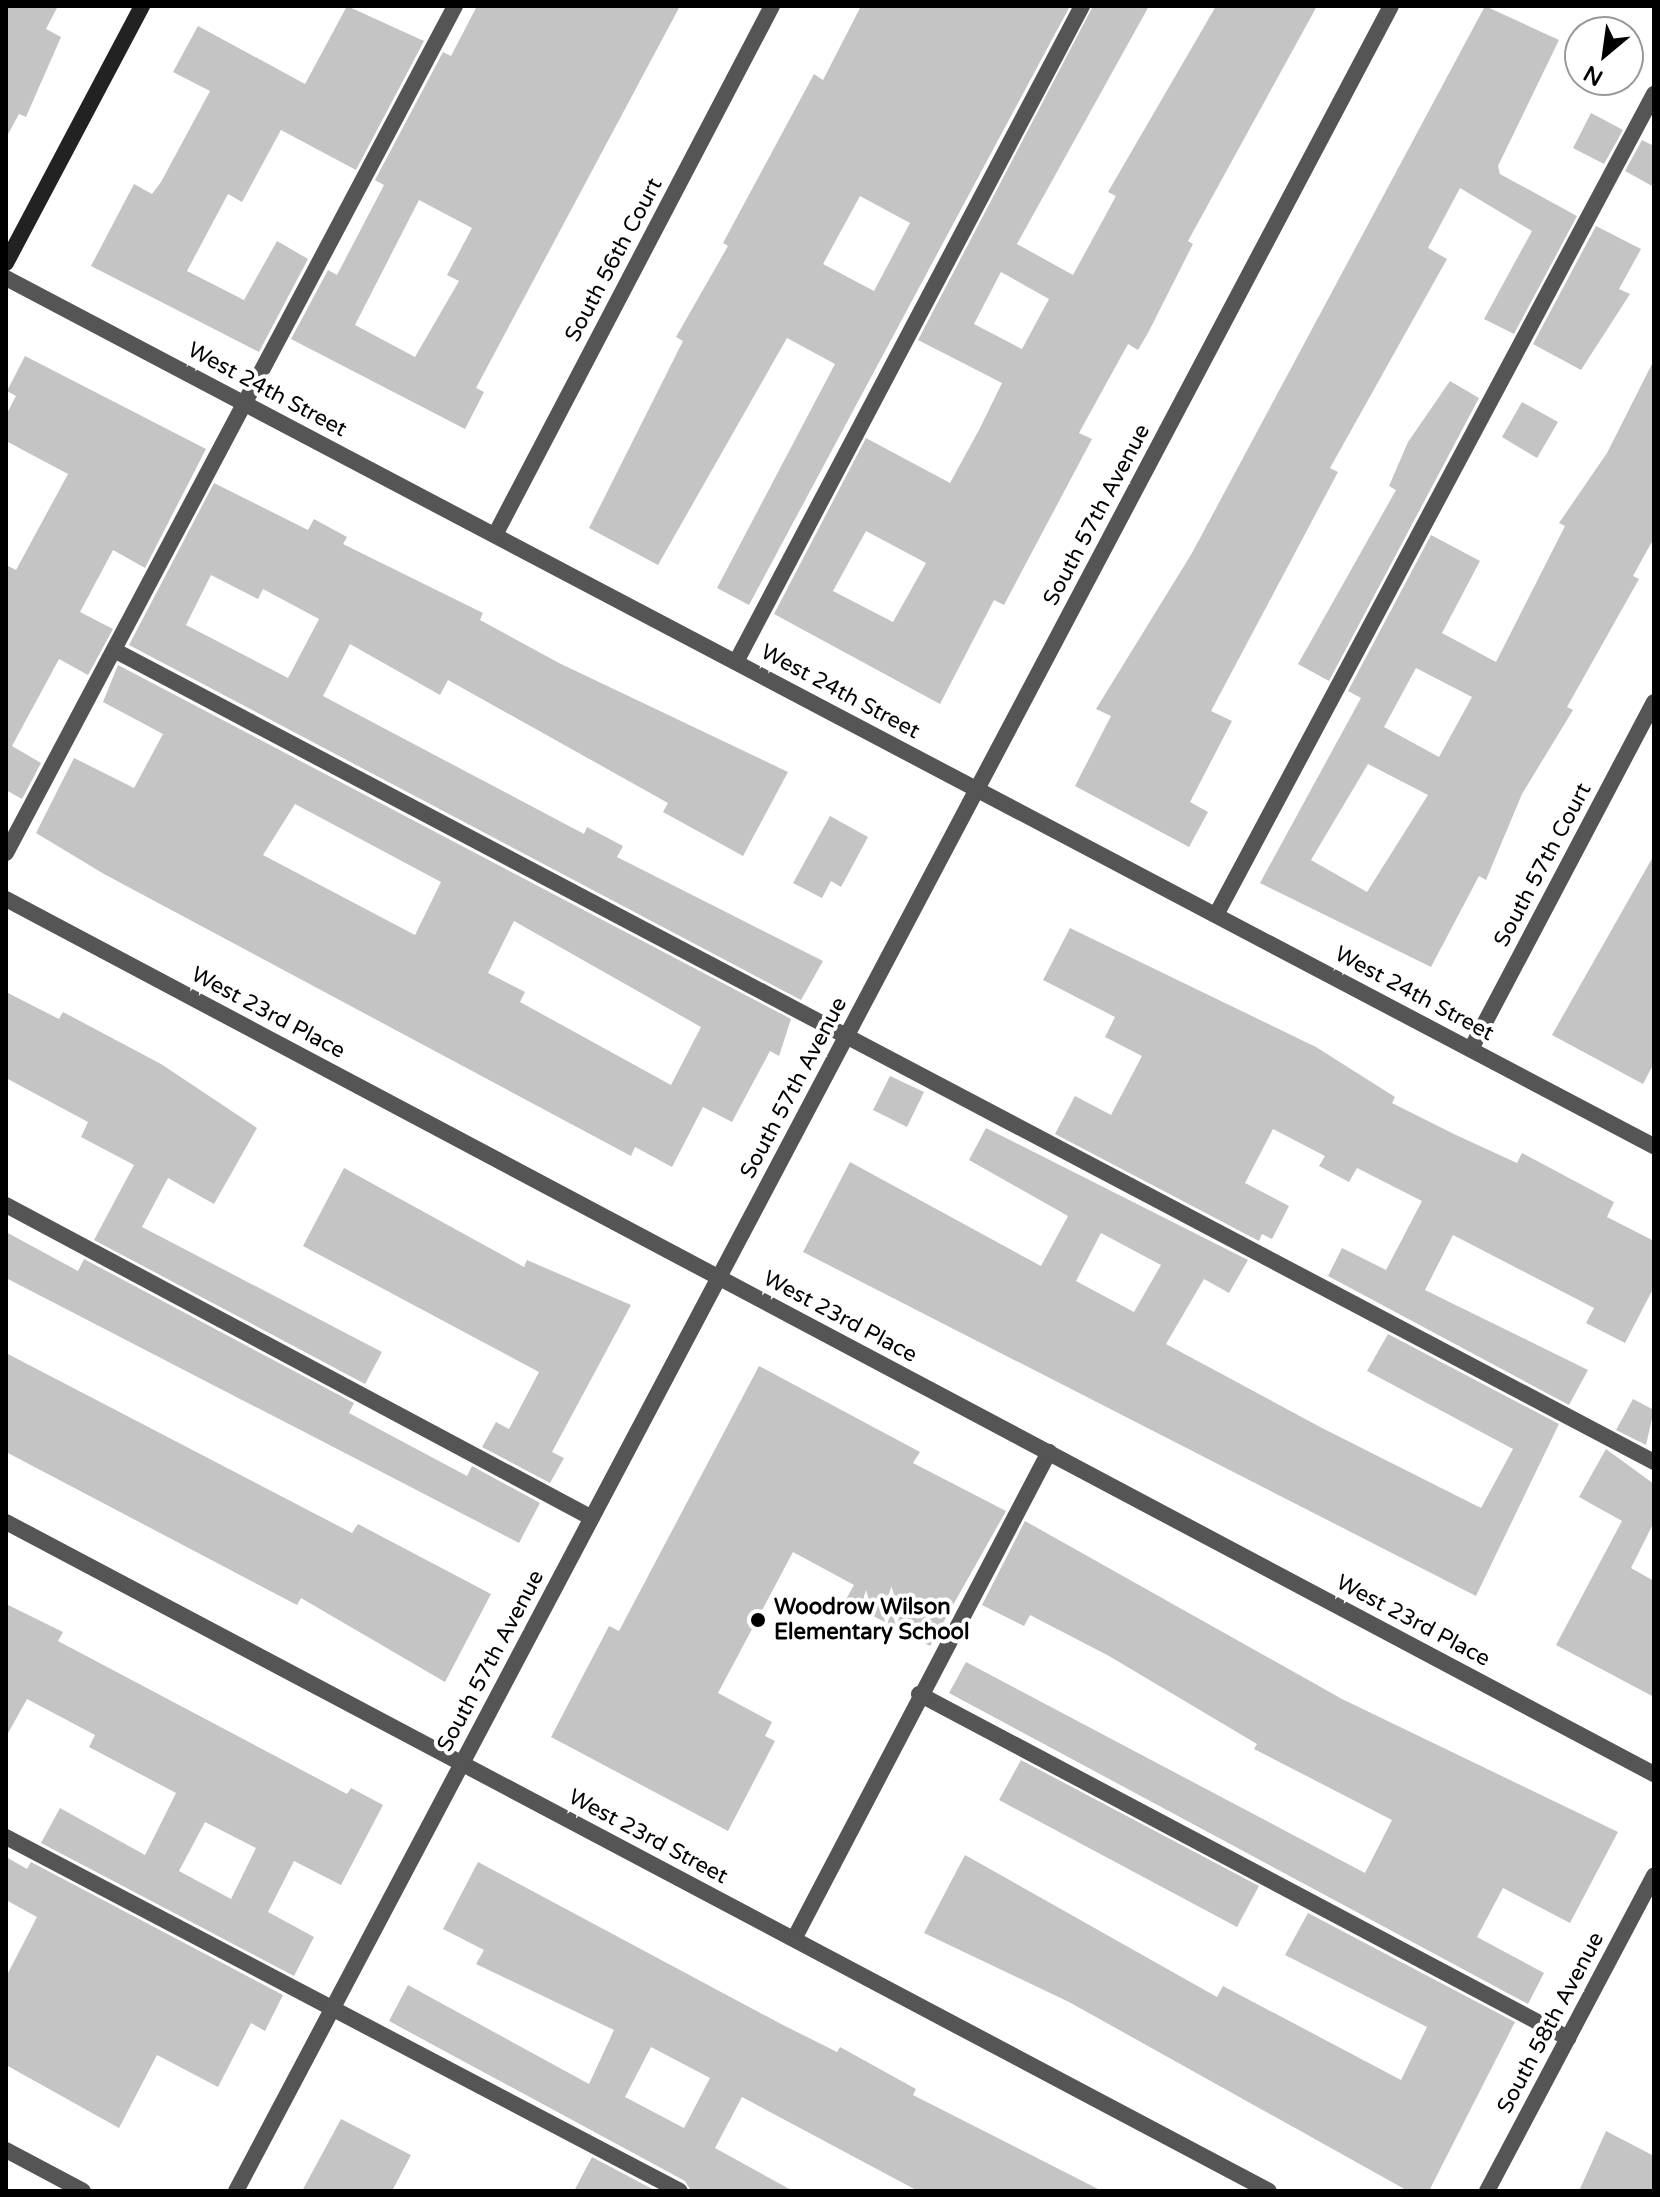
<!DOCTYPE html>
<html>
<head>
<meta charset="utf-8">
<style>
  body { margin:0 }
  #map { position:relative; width:1660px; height:2197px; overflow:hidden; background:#fff; font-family:"Varela Round",sans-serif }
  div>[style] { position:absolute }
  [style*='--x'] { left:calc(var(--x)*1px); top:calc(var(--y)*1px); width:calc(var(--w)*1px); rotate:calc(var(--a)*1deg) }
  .building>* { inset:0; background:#c4c4c4 }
  .lane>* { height:16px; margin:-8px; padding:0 8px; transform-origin:8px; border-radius:8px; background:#555 }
  .street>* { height:16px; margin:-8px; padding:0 8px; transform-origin:8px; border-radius:8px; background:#555 }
  .secondary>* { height:16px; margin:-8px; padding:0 8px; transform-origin:8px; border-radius:8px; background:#222 }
  .dots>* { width:22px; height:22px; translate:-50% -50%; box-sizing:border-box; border:4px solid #fff; border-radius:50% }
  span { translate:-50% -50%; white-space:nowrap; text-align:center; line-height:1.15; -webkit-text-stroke:8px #fff; paint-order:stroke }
  .street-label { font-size:22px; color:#000 }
  .poi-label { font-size:22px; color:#000; font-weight:700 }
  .left { translate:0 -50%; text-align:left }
  .frame { position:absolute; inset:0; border:8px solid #000; pointer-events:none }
  .north { position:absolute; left:1564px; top:16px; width:80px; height:80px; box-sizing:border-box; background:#fff; border:2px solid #999; border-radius:50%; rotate:209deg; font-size:22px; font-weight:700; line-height:32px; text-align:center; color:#000 }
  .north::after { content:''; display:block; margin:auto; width:28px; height:36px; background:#000; clip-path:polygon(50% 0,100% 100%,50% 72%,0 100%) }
</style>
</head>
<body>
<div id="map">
  <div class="building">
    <i style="clip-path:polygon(6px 6px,58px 6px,46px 29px,61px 37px,26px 117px,19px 114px,6px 138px)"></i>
    <i style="clip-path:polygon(347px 6px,424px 41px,356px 170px,281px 130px,242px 202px,228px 194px,187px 271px,244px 300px,277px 241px,308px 259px,259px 352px,91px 266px,134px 184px,152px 194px,161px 182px,210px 91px,173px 72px,198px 26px,305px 84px)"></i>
    <i style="clip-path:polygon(evenodd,477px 6px,680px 6px,476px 388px,484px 392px,465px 429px,291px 339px,328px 270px,337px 275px,384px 185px,375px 180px,443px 52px,451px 56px,477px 6px,419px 200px,472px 228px,447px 275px,459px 281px,415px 357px,355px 325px,419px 200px)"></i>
    <i style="clip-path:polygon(evenodd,861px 6px,1070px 6px,749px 605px,717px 588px,835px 364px,787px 338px,658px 565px,589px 528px,683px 341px,676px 337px,728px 246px,723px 243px,814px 74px,823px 80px,861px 6px,860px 196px,910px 223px,874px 291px,823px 264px,860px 196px)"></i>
    <i style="clip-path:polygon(evenodd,1093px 6px,1149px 6px,1017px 244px,1073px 275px,1116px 196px,1108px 192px,1216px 6px,1317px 6px,1188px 241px,1193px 244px,1148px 333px,1138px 350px,1128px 344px,1079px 433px,1092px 439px,1004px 605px,994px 600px,940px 704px,774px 614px,866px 438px,950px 483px,980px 428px,1002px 383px,918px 340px,1093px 6px,1001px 272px,1049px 299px,1022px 349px,974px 324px,1001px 272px,1093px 6px,866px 531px,926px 563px,893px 622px,833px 591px,866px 531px)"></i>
    <i style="clip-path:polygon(1485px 6px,1559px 40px,1498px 166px,1500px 174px,1577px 216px,1514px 334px,1484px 319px,1532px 231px,1460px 188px,1428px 248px,1447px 259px,1330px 468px,1338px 472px,1211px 711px,1232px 721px,1190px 802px,1208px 812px,1189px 847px,1075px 786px,1111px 716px,1096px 709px,1192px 553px)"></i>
    <i style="clip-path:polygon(1591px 113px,1623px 130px,1604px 164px,1573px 148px)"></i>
    <i style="clip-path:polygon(1642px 140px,1654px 146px,1654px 187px,1625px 171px)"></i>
    <i style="clip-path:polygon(1596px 226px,1641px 249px,1619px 289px,1630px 294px,1581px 370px,1533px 344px)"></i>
    <i style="clip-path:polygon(25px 356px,206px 449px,145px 568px,113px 550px,80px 612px,113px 629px,88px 675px,59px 659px,12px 746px,41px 763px,22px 799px,6px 790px,6px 565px,16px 570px,68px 474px,6px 441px,6px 415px,16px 396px,7px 391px)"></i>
    <i style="clip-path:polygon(evenodd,1654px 360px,1654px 538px,1633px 576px,1639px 579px,1567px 707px,1573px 710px,1522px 794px,1486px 880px,1479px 876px,1431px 967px,1260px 883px,1361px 698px,1348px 691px,1431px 535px,1480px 561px,1442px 633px,1496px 662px,1565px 526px,1559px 523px,1607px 453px,1654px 360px,1416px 668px,1472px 697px,1439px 757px,1384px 727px,1416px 668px,1654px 360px,1368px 764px,1428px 795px,1367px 892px,1311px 860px,1368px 764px)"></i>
    <i style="clip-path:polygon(1450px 381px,1479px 398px,1329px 681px,1298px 664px,1396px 490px,1389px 486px,1408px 442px)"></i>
    <i style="clip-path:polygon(1522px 402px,1558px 422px,1537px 458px,1502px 437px)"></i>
    <i style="clip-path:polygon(evenodd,214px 483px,308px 530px,314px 519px,347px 537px,343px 544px,483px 613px,480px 620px,559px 663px,788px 772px,743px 856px,663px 812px,668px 803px,448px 680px,440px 695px,350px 644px,323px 696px,584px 834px,587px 827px,623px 846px,617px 857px,823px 961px,801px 1000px,129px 645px,214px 483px,211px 575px,258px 599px,263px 589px,319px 619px,288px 678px,186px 625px,211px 575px)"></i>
    <i style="clip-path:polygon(evenodd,118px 665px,791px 1019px,779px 1056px,770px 1051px,732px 1122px,703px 1107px,672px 1167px,635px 1147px,631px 1156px,104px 874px,36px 833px,74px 758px,134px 788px,163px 734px,103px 702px,118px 665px,295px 804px,441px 882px,415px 935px,263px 855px,295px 804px,118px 665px,514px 921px,701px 1027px,671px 1085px,520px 1002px,525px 992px,488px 973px,514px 921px)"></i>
    <i style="clip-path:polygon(830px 816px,868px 837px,841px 887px,831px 881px,822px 898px,793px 883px)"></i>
    <i style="clip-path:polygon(1654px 855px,1654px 1063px,1643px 1084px,1552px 1035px)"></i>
    <i style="clip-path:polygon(1070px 928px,1316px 1047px,1395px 1097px,1392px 1103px,1456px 1135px,1517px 1163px,1522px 1153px,1614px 1202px,1607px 1217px,1654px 1241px,1654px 1287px,1625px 1343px,1586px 1323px,1594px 1308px,1453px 1235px,1425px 1290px,1588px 1370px,1569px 1405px,1328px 1276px,1342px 1248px,1386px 1270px,1422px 1201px,1357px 1168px,1349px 1182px,1319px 1166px,1325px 1156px,1273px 1129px,1245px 1183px,1289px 1206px,1272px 1239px,1262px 1234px,1259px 1241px,1055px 1134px,1075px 1096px,1111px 1115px,1142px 1056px,1105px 1037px,1115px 1017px,1043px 980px)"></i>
    <i style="clip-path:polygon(6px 992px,59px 1019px,63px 1012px,161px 1064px,257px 1128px,214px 1204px,168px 1178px,142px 1227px,382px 1352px,365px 1384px,94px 1240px,134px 1165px,81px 1137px,88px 1122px,6px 1078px)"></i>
    <i style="clip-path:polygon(890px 1076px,924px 1092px,907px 1127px,873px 1110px)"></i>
    <i style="clip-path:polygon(evenodd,986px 1128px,1248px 1260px,1229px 1293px,1204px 1279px,1166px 1344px,1322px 1428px,1481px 1508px,1513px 1449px,1367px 1371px,1388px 1334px,1559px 1424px,1476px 1596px,803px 1252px,850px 1162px,1041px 1266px,1068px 1216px,969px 1160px,986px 1128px,1101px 1233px,1161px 1265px,1134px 1312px,1076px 1281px,1101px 1233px)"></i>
    <i style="clip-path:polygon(344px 1168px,524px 1267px,527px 1260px,631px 1305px,552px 1452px,564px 1458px,550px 1483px,482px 1447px,496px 1422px,509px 1429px,539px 1372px,303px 1246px)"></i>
    <i style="clip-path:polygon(6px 1232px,78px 1271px,84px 1259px,354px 1403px,349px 1413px,467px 1476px,472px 1466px,540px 1503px,519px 1543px,6px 1278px)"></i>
    <i style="clip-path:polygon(6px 1353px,352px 1533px,358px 1524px,491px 1594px,445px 1682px,301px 1598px,297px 1605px,6px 1452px)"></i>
    <i style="clip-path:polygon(759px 1366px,920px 1452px,913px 1463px,1006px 1511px,930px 1646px,845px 1601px,854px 1585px,793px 1552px,718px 1693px,772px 1722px,765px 1736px,775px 1741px,728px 1831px,551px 1737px,609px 1626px,619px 1631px)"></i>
    <i style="clip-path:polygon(1633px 1399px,1654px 1410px,1646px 1445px,1616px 1430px)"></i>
    <i style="clip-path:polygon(1606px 1449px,1654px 1484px,1654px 1522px,1631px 1568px,1654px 1581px,1654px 1697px,1556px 1645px,1622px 1521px,1579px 1497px)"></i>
    <i style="clip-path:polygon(1025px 1521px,1342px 1699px,1618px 1832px,1570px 1923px,1503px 1888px,1477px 1937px,1544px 1973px,1528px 2004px,949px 1693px,966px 1662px,1365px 1873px,1392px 1820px,1254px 1749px,1257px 1744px,1109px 1656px,1030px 1615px,1024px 1626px,982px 1605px)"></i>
    <i style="clip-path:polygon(evenodd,6px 1604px,63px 1632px,58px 1641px,347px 1794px,351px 1788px,383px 1805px,341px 1885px,294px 1861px,268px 1912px,314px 1937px,294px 1976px,41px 1843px,60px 1808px,145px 1855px,176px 1793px,89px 1747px,95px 1735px,27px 1699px,6px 1737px,6px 1604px,205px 1822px,256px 1848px,231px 1899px,179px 1871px,205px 1822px)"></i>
    <i style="clip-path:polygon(1021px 1760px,1259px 1886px,1237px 1927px,999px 1800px)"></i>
    <i style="clip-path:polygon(965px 1855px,1217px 1997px,1223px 1986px,1401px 2080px,1427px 2027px,1285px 1955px,1308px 1913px,1515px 2022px,1429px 2191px,1408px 2191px,1069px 2002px,924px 1933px)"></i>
    <i style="clip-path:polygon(6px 1857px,27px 1869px,31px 1862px,283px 1995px,265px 2031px,251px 2023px,218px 2087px,157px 2055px,119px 2128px,6px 2065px,6px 1977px,37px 1917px,6px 1900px)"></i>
    <i style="clip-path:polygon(evenodd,478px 1862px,781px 2024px,837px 2052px,840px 2047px,916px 2089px,913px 2095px,1102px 2191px,918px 2191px,742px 2097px,715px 2148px,793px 2191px,691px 2191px,685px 2181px,389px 2021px,408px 1985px,589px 2084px,614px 2030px,476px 1964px,484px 1950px,443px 1929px,478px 1862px,651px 2047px,710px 2078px,684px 2128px,625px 2097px,651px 2047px)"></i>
    <i style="clip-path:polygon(341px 2119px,411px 2155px,392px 2191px,302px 2191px)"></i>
    <i style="clip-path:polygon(1606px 2131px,1654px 2156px,1654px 2191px,1579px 2191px)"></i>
    <i style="clip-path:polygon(592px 2157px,656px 2191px,574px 2191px)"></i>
  </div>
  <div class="lane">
    <i style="--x:114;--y:650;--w:1741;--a:27.8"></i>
    <i style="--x:736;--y:662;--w:742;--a:-62.19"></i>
    <i style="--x:6;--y:853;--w:959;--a:-62.07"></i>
    <i style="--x:1216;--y:915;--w:931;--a:-61.92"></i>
    <i style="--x:6;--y:1205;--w:664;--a:28.11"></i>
    <i style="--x:919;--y:1694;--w:735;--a:27.93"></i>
    <i style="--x:6;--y:1837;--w:761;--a:27.71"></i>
    <i style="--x:794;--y:1939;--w:550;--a:-62.36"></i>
  </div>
  <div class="street">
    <i style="--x:6;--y:278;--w:1863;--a:27.78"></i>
    <i style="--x:495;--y:535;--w:597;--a:-62.36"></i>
    <i style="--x:6;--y:899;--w:1866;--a:27.97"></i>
    <i style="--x:1471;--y:1049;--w:392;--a:-62.2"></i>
    <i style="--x:6;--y:1522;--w:1429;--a:27.91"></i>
    <i style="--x:6;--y:2150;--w:87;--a:28"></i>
    <i style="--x:236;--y:2191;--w:2471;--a:-62.14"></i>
    <i style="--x:1487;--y:2191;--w:357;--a:-62.1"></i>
  </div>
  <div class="secondary">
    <i style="--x:6;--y:263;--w:291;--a:-62.1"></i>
  </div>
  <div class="dots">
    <i style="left:758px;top:1620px;background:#000"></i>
  </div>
  <div class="street-label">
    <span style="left:614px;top:260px;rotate:-62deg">South 56th Court</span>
    <span style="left:267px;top:390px;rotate:28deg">West 24th Street</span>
    <span style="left:1097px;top:515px;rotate:-62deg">South 57th Avenue</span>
    <span style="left:840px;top:692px;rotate:28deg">West 24th Street</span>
    <span style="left:1543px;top:865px;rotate:-62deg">South 57th Court</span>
    <span style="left:1414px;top:994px;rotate:28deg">West 24th Street</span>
    <span style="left:268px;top:1013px;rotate:28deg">West 23rd Place</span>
    <span style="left:794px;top:1088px;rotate:-62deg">South 57th Avenue</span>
    <span style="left:840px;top:1317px;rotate:28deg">West 23rd Place</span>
    <span style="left:1413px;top:1621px;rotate:28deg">West 23rd Place</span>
    <span style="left:491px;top:1661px;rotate:-62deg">South 57th Avenue</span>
    <span style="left:648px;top:1837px;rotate:28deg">West 23rd Street</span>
    <span style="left:1551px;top:2023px;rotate:-62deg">South 58th Avenue</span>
  </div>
  <div class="poi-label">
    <span class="left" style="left:774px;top:1620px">Woodrow Wilson<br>Elementary School</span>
  </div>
  <div class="frame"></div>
  <div class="north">N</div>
</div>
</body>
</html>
